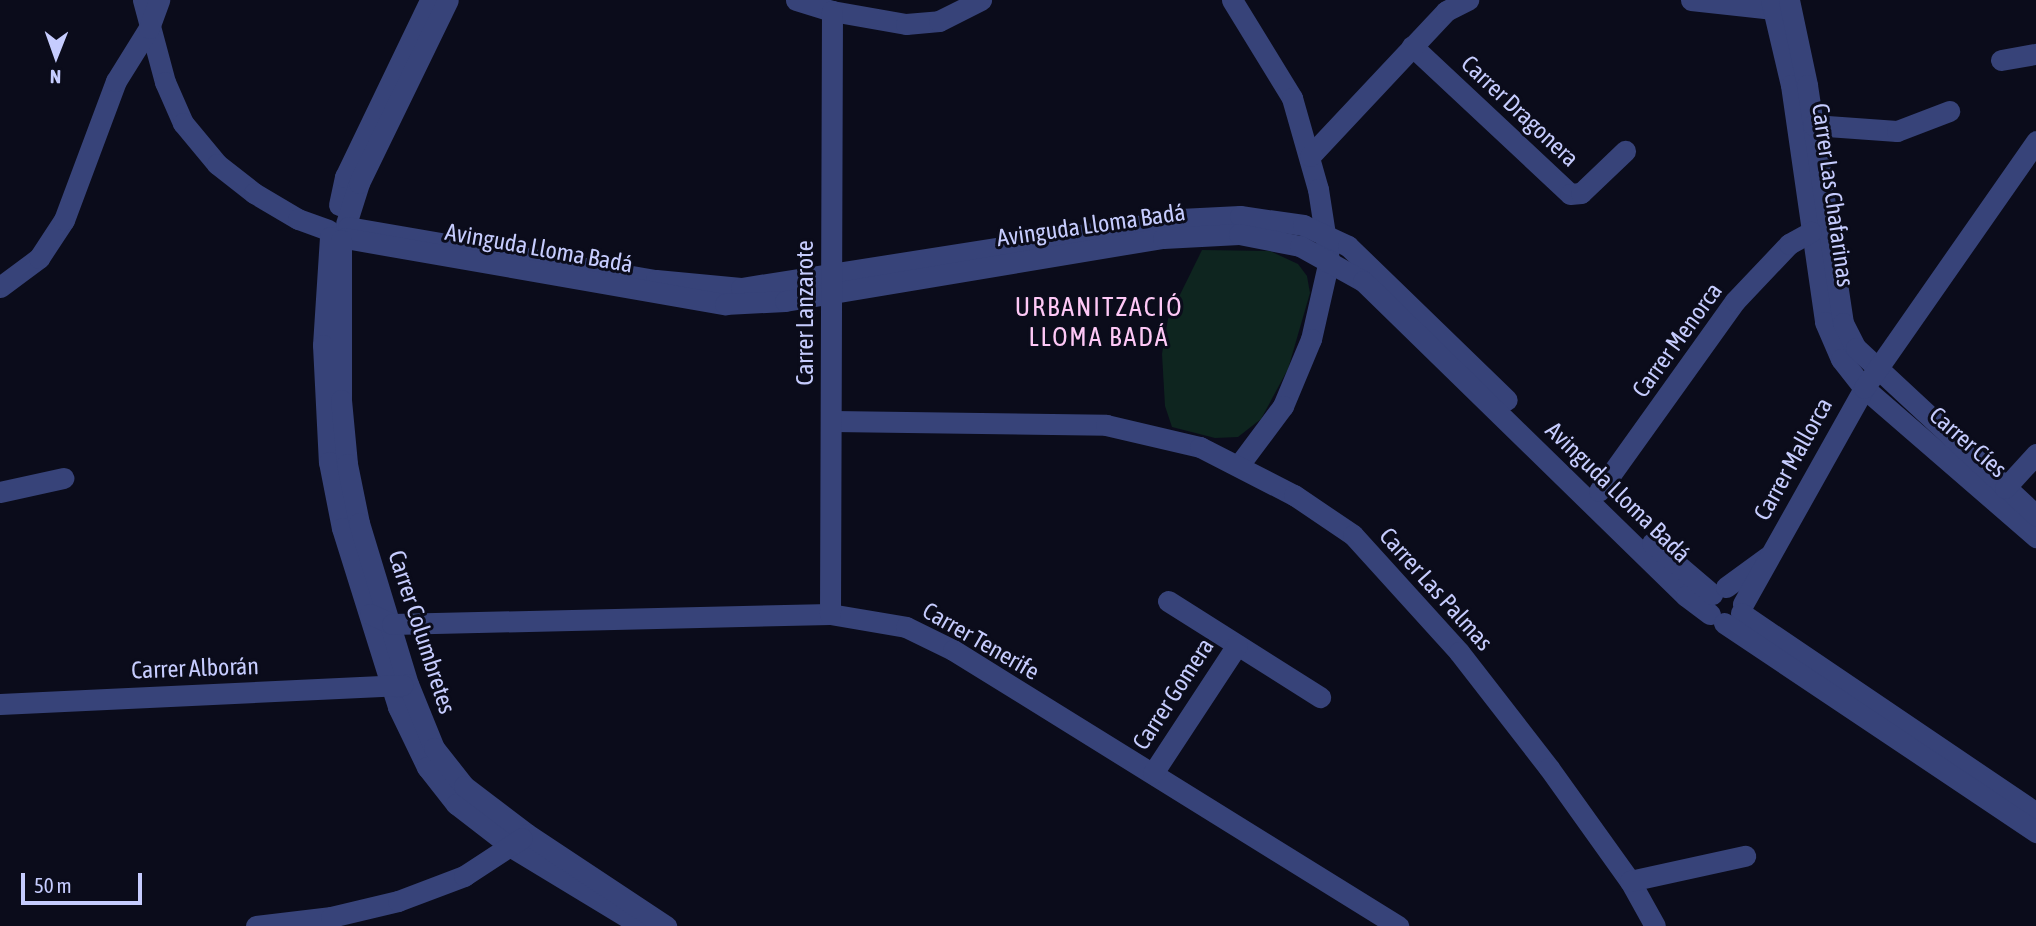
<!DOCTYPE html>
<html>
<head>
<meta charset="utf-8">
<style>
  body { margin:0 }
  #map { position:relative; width:2036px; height:926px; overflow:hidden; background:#0b0c1b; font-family:"Asap Condensed",sans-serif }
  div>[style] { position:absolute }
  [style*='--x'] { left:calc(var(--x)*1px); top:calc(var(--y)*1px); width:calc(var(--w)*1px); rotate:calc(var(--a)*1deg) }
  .green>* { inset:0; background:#0e251f }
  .minor>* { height:21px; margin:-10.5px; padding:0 10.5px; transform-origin:10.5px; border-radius:10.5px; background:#374379 }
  span { translate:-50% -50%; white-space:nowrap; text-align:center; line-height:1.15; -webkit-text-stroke:6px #0b0c1b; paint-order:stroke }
  .street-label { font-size:24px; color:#c6ccfe }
  .neighbourhood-label { font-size:26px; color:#fec8f6; letter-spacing:2px }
  .north { position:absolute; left:21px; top:21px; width:70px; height:70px; -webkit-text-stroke:5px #0b0c1b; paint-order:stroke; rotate:181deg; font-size:19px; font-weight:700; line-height:28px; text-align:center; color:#c6ccfe }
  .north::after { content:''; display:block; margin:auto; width:24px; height:32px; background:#c6ccfe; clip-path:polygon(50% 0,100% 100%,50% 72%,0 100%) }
  .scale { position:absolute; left:21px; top:873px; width:121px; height:32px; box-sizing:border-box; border:4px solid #c6ccfe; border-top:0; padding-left:9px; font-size:21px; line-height:24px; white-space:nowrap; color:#c6ccfe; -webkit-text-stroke:5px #0b0c1b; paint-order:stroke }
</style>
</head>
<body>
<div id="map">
  <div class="green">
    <i style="clip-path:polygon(1202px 250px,1270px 251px,1298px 264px,1307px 276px,1310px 293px,1288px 369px,1261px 419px,1238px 437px,1215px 438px,1172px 427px,1165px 406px,1162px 354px,1168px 319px)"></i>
  </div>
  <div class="minor">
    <i style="--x:143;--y:0;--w:85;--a:75"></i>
    <i style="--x:165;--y:82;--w:45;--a:66.3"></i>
    <i style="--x:183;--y:123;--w:53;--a:50.3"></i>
    <i style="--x:217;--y:164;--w:47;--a:38.1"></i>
    <i style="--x:254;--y:193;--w:51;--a:30.6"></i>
    <i style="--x:298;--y:219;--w:32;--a:20"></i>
    <i style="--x:796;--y:0;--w:38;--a:17"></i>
    <i style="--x:832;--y:11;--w:75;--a:10"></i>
    <i style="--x:906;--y:24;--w:33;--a:-5"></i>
    <i style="--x:939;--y:21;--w:47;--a:-26.6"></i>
    <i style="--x:1232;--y:0;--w:115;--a:58.5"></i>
    <i style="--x:1292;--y:98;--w:95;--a:74.1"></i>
    <i style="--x:1318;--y:189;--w:72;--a:81.2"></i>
    <i style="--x:1329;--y:260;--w:81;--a:102.8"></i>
    <i style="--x:1311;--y:339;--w:73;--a:112.7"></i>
    <i style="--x:1283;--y:406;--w:74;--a:126.7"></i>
    <i style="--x:1691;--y:0;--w:83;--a:6.2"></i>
    <i style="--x:1771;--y:0;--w:87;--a:76.8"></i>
    <i style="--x:1791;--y:85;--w:239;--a:81.8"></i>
    <i style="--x:1825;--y:322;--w:40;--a:66.6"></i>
    <i style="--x:1841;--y:359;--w:37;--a:52"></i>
    <i style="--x:1864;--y:388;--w:228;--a:40.9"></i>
    <i style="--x:1789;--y:0;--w:87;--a:78"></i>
    <i style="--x:1807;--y:85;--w:241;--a:81.4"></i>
    <i style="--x:1843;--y:323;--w:28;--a:63"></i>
    <i style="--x:1856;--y:348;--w:246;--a:42.9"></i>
    <i style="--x:1412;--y:46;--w:216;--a:43.1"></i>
    <i style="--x:1570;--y:194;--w:11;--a:-5"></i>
    <i style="--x:1581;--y:193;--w:61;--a:-43.7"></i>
    <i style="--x:2001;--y:60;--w:36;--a:-10"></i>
    <i style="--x:1813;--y:125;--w:84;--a:4.1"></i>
    <i style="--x:1897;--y:131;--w:56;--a:-21"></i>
    <i style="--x:1310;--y:156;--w:199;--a:-46.8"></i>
    <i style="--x:1446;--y:11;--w:25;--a:-27"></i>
    <i style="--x:339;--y:205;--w:29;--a:-78"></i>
    <i style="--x:345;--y:177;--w:196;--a:-64.3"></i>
    <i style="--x:346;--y:224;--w:43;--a:-72.4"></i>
    <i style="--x:359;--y:183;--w:203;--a:-64.1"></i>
    <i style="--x:348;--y:227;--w:313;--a:9.8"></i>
    <i style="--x:656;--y:280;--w:85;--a:5.4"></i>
    <i style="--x:741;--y:288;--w:444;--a:-8.9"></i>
    <i style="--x:1180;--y:219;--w:60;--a:-2.9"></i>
    <i style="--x:1240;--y:216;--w:64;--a:8.1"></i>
    <i style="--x:1303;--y:225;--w:50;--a:25"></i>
    <i style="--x:1348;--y:246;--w:221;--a:44.1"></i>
    <i style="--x:330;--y:237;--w:108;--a:93.7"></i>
    <i style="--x:323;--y:345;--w:117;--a:87.1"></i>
    <i style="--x:329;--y:462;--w:67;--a:78.9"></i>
    <i style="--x:342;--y:528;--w:188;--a:72.6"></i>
    <i style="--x:398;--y:707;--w:67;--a:64.2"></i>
    <i style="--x:427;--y:767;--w:47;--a:51.9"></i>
    <i style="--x:456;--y:804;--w:72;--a:37.7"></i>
    <i style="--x:513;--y:848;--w:151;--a:31.2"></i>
    <i style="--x:345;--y:238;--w:386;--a:9.9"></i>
    <i style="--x:725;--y:304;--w:60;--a:-2.9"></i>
    <i style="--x:785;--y:301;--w:383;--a:-9.5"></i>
    <i style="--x:1163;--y:238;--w:76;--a:-3"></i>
    <i style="--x:1239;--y:234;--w:62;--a:11.1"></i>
    <i style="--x:1300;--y:246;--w:72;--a:29.1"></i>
    <i style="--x:1363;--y:281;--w:451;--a:44.3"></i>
    <i style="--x:1686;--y:596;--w:30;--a:37"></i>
    <i style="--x:341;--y:240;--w:160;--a:90"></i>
    <i style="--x:341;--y:400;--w:64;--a:84.6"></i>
    <i style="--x:347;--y:464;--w:60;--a:78.5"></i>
    <i style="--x:359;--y:523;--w:168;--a:73.1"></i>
    <i style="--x:408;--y:684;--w:69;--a:67.9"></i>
    <i style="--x:434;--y:748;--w:48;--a:51.7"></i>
    <i style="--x:464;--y:786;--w:79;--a:37.3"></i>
    <i style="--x:527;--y:834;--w:167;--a:33.5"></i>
    <i style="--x:0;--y:287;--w:49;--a:-36.6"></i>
    <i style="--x:39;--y:258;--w:45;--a:-56.7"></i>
    <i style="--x:64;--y:220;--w:148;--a:-69.5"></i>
    <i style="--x:116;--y:81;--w:62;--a:-58.1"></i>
    <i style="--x:149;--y:28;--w:30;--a:-70"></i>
    <i style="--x:833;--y:421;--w:273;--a:0.8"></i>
    <i style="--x:1106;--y:425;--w:97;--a:13.2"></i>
    <i style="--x:1200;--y:447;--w:106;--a:27.1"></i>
    <i style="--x:1294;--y:495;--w:71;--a:34.1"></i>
    <i style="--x:1353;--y:535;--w:158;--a:47.8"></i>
    <i style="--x:1459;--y:652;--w:147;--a:52.2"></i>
    <i style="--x:1549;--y:768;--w:139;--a:54.4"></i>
    <i style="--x:1630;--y:881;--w:51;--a:60.9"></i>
    <i style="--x:2005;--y:488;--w:46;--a:-47.6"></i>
    <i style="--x:1599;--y:491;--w:234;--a:-54.4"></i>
    <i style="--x:1735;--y:301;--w:79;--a:-46.5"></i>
    <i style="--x:1789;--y:244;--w:25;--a:-29"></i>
    <i style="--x:0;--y:492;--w:65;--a:-12.5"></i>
    <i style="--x:1652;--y:543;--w:79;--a:40.4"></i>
    <i style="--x:1726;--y:587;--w:51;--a:-36.2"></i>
    <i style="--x:1168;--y:601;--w:180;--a:32.3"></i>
    <i style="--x:1743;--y:604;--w:248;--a:-60.7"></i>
    <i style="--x:1864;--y:388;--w:301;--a:-55.1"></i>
    <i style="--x:1741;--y:613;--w:356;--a:34.1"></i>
    <i style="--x:370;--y:614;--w:24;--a:24"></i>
    <i style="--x:392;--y:624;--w:438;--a:-1.3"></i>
    <i style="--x:830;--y:614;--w:77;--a:9.7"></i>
    <i style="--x:906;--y:627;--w:52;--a:26.1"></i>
    <i style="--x:953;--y:650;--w:524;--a:31.81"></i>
    <i style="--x:830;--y:614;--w:603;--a:-89.81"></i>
    <i style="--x:1724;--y:623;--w:376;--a:33.8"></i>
    <i style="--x:0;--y:704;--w:403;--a:-2.7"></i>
    <i style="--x:1153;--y:773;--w:153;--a:-56.7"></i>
    <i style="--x:1630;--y:881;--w:118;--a:-12.3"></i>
    <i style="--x:256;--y:926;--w:76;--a:-6.8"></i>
    <i style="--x:331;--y:917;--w:69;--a:-13.4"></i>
    <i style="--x:398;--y:901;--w:71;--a:-20.7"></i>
    <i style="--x:464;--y:876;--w:69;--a:-33.2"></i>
  </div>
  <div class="street-label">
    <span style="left:1520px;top:111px;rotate:43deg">Carrer Dragonera</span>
    <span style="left:1833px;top:195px;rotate:82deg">Carrer Las Chafarinas</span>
    <span style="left:1091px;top:225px;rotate:-8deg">Avinguda Lloma Badá</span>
    <span style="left:539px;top:248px;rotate:10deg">Avinguda Lloma Badá</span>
    <span style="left:805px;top:313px;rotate:-90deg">Carrer Lanzarote</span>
    <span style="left:1677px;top:340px;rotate:-54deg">Carrer Menorca</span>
    <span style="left:1968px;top:442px;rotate:41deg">Carrer Cíes</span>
    <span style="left:1793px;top:459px;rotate:-61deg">Carrer Mallorca</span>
    <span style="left:1618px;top:492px;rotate:44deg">Avinguda Lloma Badá</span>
    <span style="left:1436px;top:589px;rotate:48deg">Carrer Las Palmas</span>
    <span style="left:422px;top:632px;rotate:72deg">Carrer Columbretes</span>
    <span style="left:981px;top:641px;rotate:30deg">Carrer Tenerife</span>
    <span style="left:195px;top:668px;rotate:-2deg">Carrer Alborán</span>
    <span style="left:1173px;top:694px;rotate:-57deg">Carrer Gomera</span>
  </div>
  <div class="neighbourhood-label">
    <span style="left:1099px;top:323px">URBANITZACIÓ<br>LLOMA BADÁ</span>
  </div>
  <div class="north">N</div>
  <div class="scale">50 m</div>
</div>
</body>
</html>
